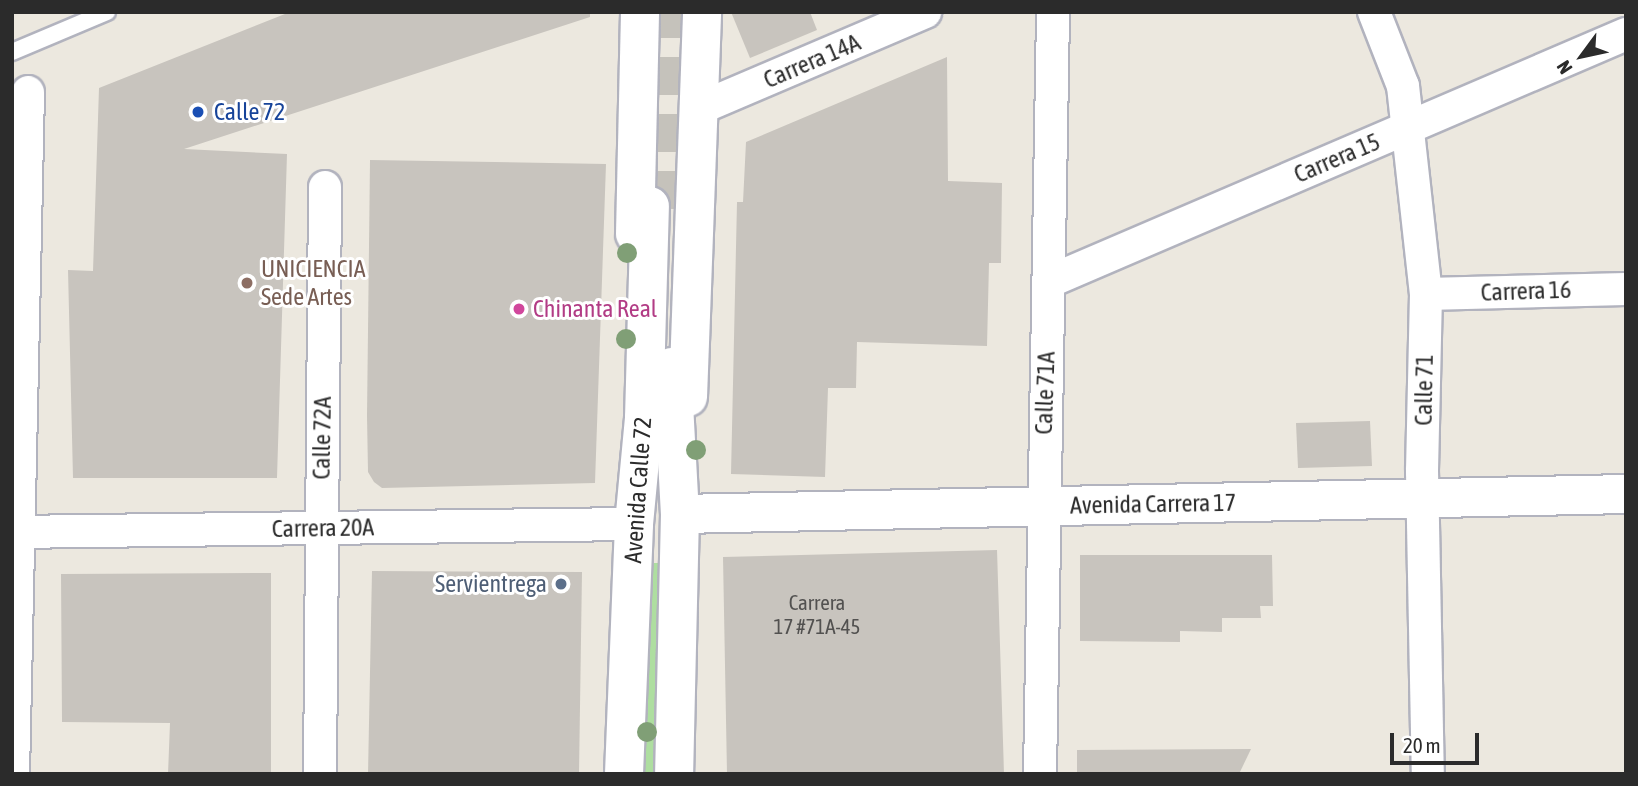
<!DOCTYPE html>
<html>
<head>
<meta charset="utf-8">
<style>
  body { margin:0 }
  #map { position:relative; width:1638px; height:786px; overflow:hidden; background:#ece8df; font-family:"Asap Condensed",sans-serif }
  div>[style] { position:absolute }
  [style*='--x'] { left:calc(var(--x)*1px); top:calc(var(--y)*1px); width:calc(var(--w)*1px); rotate:calc(var(--a)*1deg) }
  .green>* { inset:0; background:#aedea0 }
  .building>* { inset:0; background:#c8c4be }
  .secondary-tunnel>* { height:38px; margin-top:-19px; transform-origin:0; background:repeating-linear-gradient(90deg,#c5c2bb 0 38px,transparent 0 57px) }
  .roads { filter:drop-shadow(2px 0 #b2b3be) drop-shadow(-2px 0 #b2b3be) drop-shadow(0 2px #b2b3be) drop-shadow(0 -2px #b2b3be) }
  .service>* { height:16px; margin:-8px; padding:0 8px; transform-origin:8px; border-radius:8px; background:#fff }
  .minor>* { height:32px; margin:-16px; padding:0 16px; transform-origin:16px; border-radius:16px; background:#fff }
  .secondary>* { height:38px; margin:-19px; padding:0 19px; transform-origin:19px; border-radius:19px; background:#fff }
  .trees>* { width:20px; height:20px; margin:-10px; border-radius:50%; background:#809f76 }
  .dots>* { width:19px; height:19px; translate:-50% -50%; box-sizing:border-box; border:4px solid #fff; border-radius:50% }
  span { translate:-50% -50%; white-space:nowrap; text-align:center; line-height:1.15; -webkit-text-stroke:6px #fff; paint-order:stroke }
  .number-label { font-size:21px; color:#525150 }
  .number-label span { -webkit-text-stroke-width:0 }
  .street-label { font-size:24px; color:#2b2b2b }
  .transit-label { font-size:24px; color:#164399 }
  .left { translate:0 -50%; text-align:left }
  .education-label { font-size:24px; color:#785e54 }
  .hotel-label { font-size:24px; color:#b23c85 }
  .service-label { font-size:24px; color:#4e5e75 }
  .right { translate:-100% -50%; text-align:right }
  .frame { position:absolute; inset:0; border:14px solid #2b2b2b; pointer-events:none }
  .north { position:absolute; left:1547px; top:21px; width:70px; height:70px; -webkit-text-stroke:5px #fff; paint-order:stroke; rotate:237deg; font-size:19px; font-weight:700; line-height:28px; text-align:center; color:#2b2b2b }
  .north::after { content:''; display:block; margin:auto; width:24px; height:32px; background:#2b2b2b; clip-path:polygon(50% 0,100% 100%,50% 72%,0 100%) }
  .scale { position:absolute; left:1390px; top:733px; width:89px; height:32px; box-sizing:border-box; border:4px solid #2b2b2b; border-top:0; padding-left:9px; font-size:21px; line-height:24px; white-space:nowrap; color:#2b2b2b; -webkit-text-stroke:5px #fff; paint-order:stroke }
</style>
</head>
<body>
<div id="map">
  <div class="green">
    <i style="clip-path:polygon(640px 563px,659px 563px,655px 774px,636px 774px)"></i>
  </div>
  <div class="building">
    <i style="clip-path:polygon(290px 12px,590px 12px,590px 17px,184px 149px,287px 154px,277px 478px,73px 478px,68px 270px,93px 271px,99px 88px)"></i>
    <i style="clip-path:polygon(731px 12px,810px 12px,817px 30px,750px 58px)"></i>
    <i style="clip-path:polygon(947px 57px,948px 181px,1002px 183px,1001px 263px,989px 263px,987px 346px,857px 342px,856px 388px,828px 388px,825px 477px,731px 474px,737px 202px,743px 202px,746px 142px)"></i>
    <i style="clip-path:polygon(370px 160px,606px 164px,595px 483px,382px 488px,374px 482px,368px 472px,367px 416px)"></i>
    <i style="clip-path:polygon(1370px 421px,1372px 466px,1298px 468px,1296px 423px)"></i>
    <i style="clip-path:polygon(997px 550px,1004px 774px,727px 774px,723px 557px)"></i>
    <i style="clip-path:polygon(1080px 555px,1272px 555px,1273px 606px,1260px 606px,1261px 618px,1222px 618px,1222px 632px,1180px 631px,1180px 642px,1080px 641px)"></i>
    <i style="clip-path:polygon(372px 571px,582px 572px,579px 774px,368px 774px)"></i>
    <i style="clip-path:polygon(271px 573px,271px 774px,168px 774px,170px 723px,62px 722px,61px 574px)"></i>
    <i style="clip-path:polygon(1251px 749px,1239px 774px,1077px 774px,1077px 750px)"></i>
  </div>
  <div class="secondary-tunnel">
    <i style="--x:675;--y:209;--w:197;--a:-89.4"></i>
  </div>
  <div class="roads">
    <div class="service">
      <i style="--x:12;--y:52;--w:103;--a:-22.8"></i>
    </div>
    <div class="minor">
      <i style="--x:1374;--y:12;--w:79;--a:68.6"></i>
      <i style="--x:1403;--y:86;--w:209;--a:83.7"></i>
      <i style="--x:1426;--y:294;--w:177;--a:91.3"></i>
      <i style="--x:1422;--y:471;--w:303;--a:88.9"></i>
      <i style="--x:698;--y:109;--w:247;--a:-23.1"></i>
      <i style="--x:1048;--y:282;--w:629;--a:-23.22"></i>
      <i style="--x:1426;--y:294;--w:200;--a:-1.4"></i>
      <i style="--x:12;--y:532;--w:622;--a:-0.74"></i>
      <i style="--x:13;--y:774;--w:682;--a:-88.74"></i>
      <i style="--x:320;--y:774;--w:587;--a:-89.51"></i>
      <i style="--x:1040;--y:774;--w:762;--a:-89.02"></i>
    </div>
    <div class="secondary">
      <i style="--x:635;--y:234;--w:222;--a:-88.7"></i>
      <i style="--x:672;--y:367;--w:147;--a:86.9"></i>
      <i style="--x:680;--y:514;--w:260;--a:91.3"></i>
      <i style="--x:688;--y:397;--w:385;--a:-87.9"></i>
      <i style="--x:680;--y:514;--w:946;--a:-1.21"></i>
      <i style="--x:624;--y:774;--w:250;--a:-87.7"></i>
      <i style="--x:634;--y:524;--w:106;--a:-84.6"></i>
      <i style="--x:644;--y:418;--w:212;--a:-88.4"></i>
    </div>
  </div>
  <div class="trees">
    <i style="left:627px;top:253px"></i>
    <i style="left:626px;top:339px"></i>
    <i style="left:696px;top:450px"></i>
    <i style="left:647px;top:732px"></i>
  </div>
  <div class="dots">
    <i style="left:198px;top:112px;background:#1a4fb4"></i>
    <i style="left:247px;top:283px;background:#8d6e63"></i>
    <i style="left:519px;top:309px;background:#d1479c"></i>
    <i style="left:561px;top:584px;background:#5c6f8a"></i>
  </div>
  <div class="number-label">
    <span style="left:817px;top:614px">Carrera<br>17 #71A-45</span>
  </div>
  <div class="street-label">
    <span style="left:812px;top:61px;rotate:-23deg">Carrera 14A</span>
    <span style="left:1337px;top:158px;rotate:-23deg">Carrera 15</span>
    <span style="left:1526px;top:291px;rotate:-2deg">Carrera 16</span>
    <span style="left:1424px;top:390px;rotate:-89deg">Calle 71</span>
    <span style="left:1045px;top:393px;rotate:-88deg">Calle 71A</span>
    <span style="left:322px;top:438px;rotate:-89deg">Calle 72A</span>
    <span style="left:638px;top:490px;rotate:-86deg">Avenida Calle 72</span>
    <span style="left:1153px;top:504px;rotate:-1deg">Avenida Carrera 17</span>
    <span style="left:323px;top:528px;rotate:-1deg">Carrera 20A</span>
  </div>
  <div class="transit-label">
    <span class="left" style="left:214px;top:112px">Calle 72</span>
  </div>
  <div class="education-label">
    <span class="left" style="left:261px;top:283px">UNICIENCIA<br>Sede Artes</span>
  </div>
  <div class="hotel-label">
    <span class="left" style="left:533px;top:309px">Chinanta Real</span>
  </div>
  <div class="service-label">
    <span class="right" style="left:547px;top:584px">Servientrega</span>
  </div>
  <div class="frame"></div>
  <div class="north">N</div>
  <div class="scale">20 m</div>
</div>
</body>
</html>
